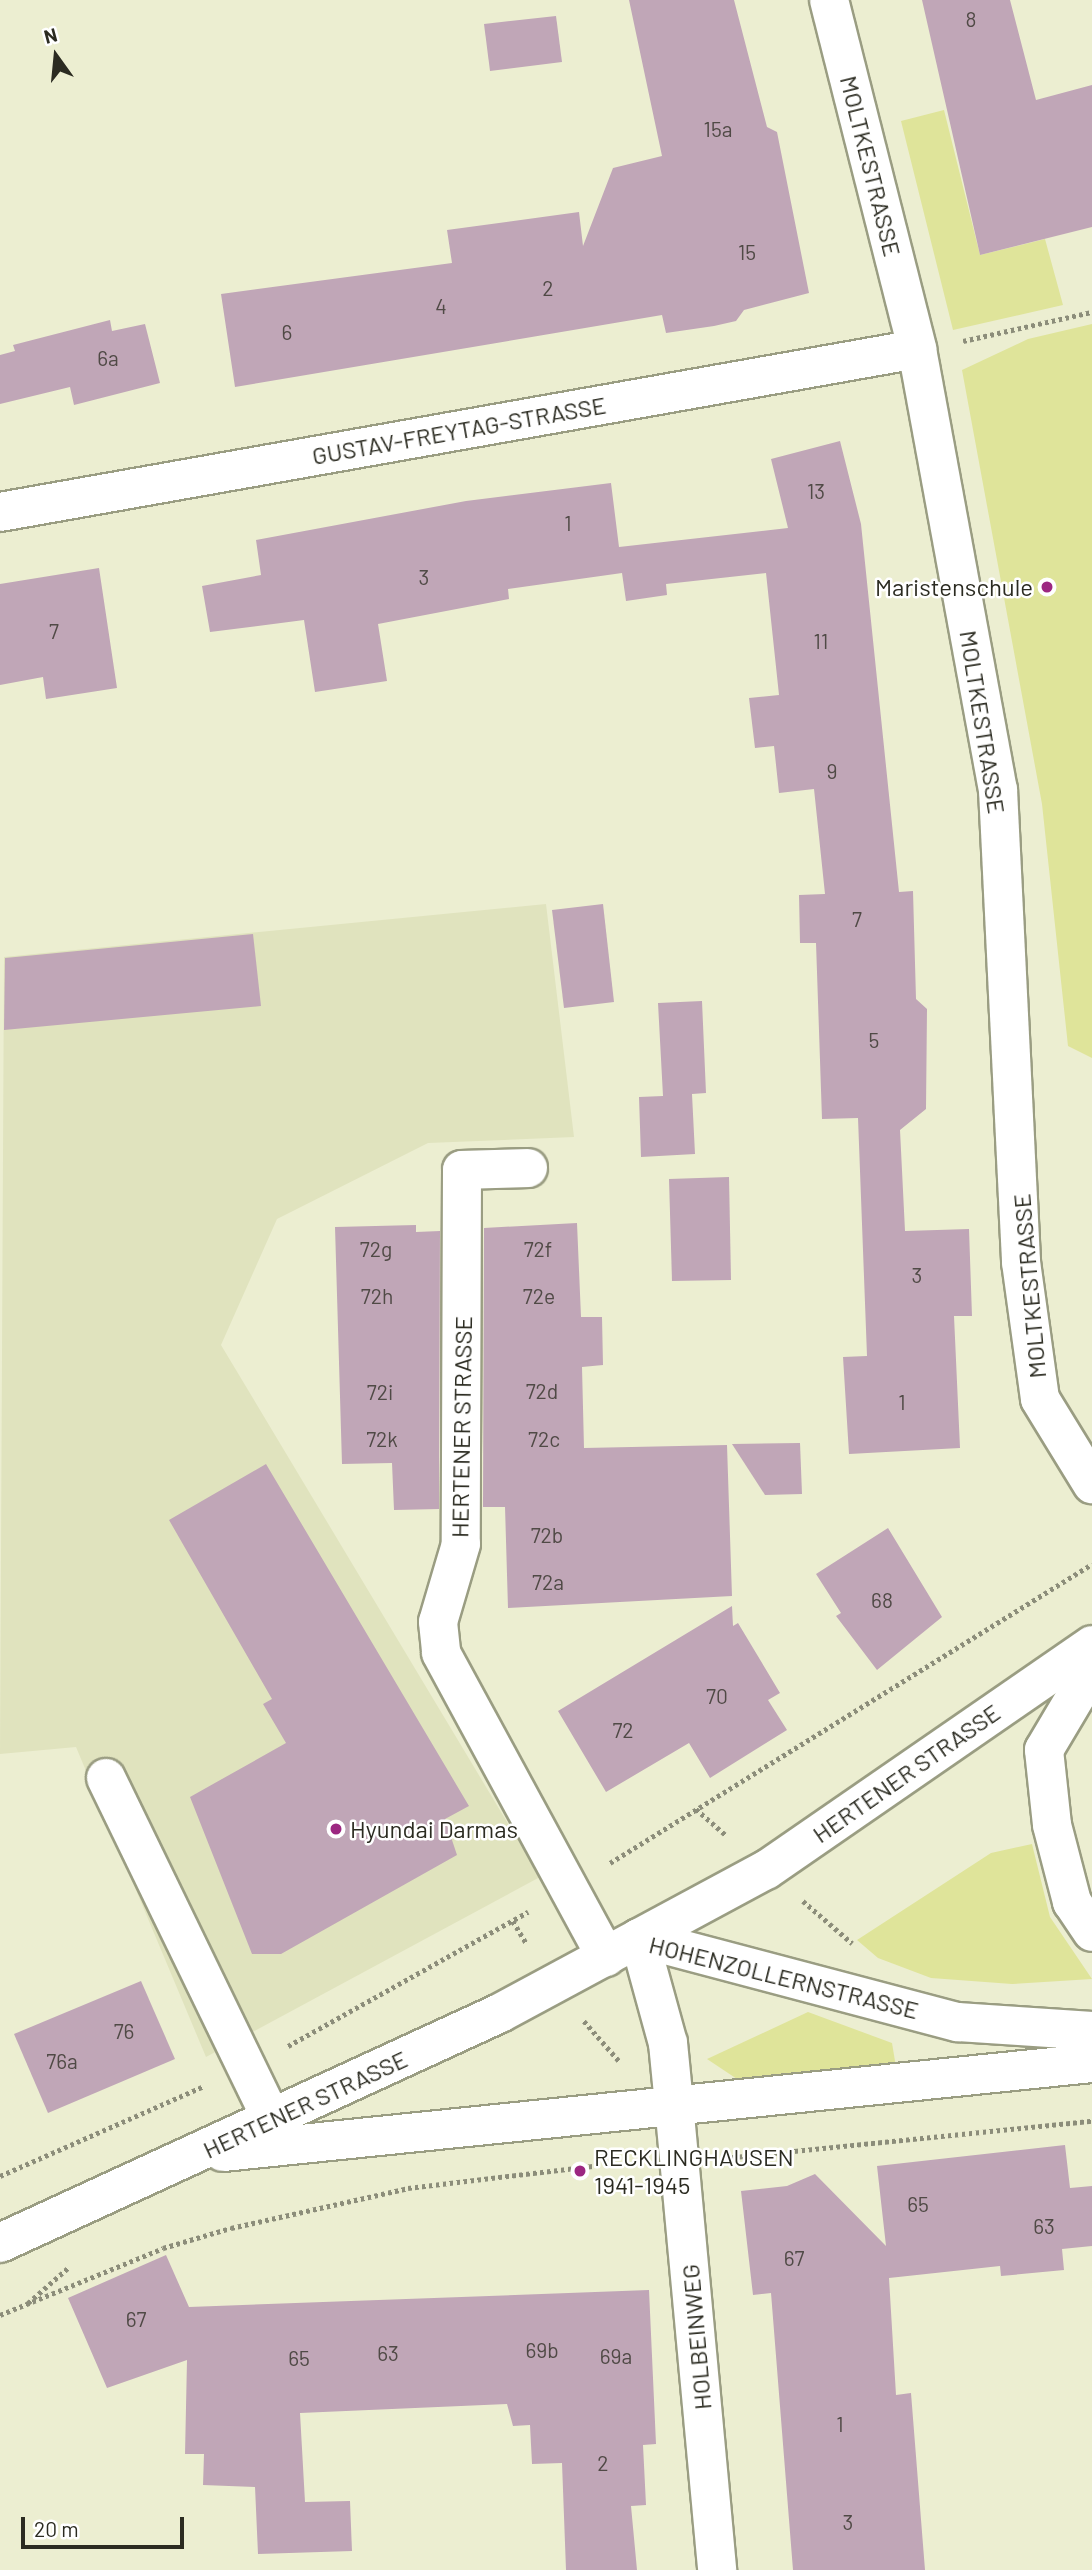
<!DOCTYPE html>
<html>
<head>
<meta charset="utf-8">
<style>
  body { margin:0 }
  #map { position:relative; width:1092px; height:2570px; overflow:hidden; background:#eceed1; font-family:Barlow,sans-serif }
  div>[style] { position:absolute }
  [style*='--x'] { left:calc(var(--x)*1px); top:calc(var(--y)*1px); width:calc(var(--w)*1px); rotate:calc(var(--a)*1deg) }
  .built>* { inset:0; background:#e0e3be }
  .green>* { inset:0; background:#dfe49a }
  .building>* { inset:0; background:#c0a6b7 }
  .path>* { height:4.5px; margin-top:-2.25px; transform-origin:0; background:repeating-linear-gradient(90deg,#8c8d7a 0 3.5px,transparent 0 7px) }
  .roads { filter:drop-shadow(2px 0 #9a9d82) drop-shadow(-2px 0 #9a9d82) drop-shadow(0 2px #9a9d82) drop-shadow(0 -2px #9a9d82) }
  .minor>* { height:38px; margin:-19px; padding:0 19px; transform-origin:19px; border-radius:19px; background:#fff }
  .major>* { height:38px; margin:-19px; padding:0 19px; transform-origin:19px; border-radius:19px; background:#fff }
  .dots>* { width:19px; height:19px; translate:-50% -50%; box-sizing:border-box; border:4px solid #fff; border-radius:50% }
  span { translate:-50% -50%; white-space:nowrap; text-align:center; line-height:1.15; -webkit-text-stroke:5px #fff; paint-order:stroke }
  .number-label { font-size:21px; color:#504a46 }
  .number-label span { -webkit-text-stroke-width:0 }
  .street-label { font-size:24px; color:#2b2b21 }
  .poi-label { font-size:24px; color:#2b2b21 }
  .right { translate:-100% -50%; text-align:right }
  .left { translate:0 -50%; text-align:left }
  .north { position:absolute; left:21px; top:21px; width:70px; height:70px; -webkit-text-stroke:5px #fff; paint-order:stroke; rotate:345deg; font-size:19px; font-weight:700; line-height:28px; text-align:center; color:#2b2b21 }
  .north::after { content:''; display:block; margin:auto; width:24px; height:32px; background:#2b2b21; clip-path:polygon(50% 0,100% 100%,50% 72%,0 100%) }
  .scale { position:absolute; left:21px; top:2517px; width:163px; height:32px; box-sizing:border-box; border:4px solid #2b2b21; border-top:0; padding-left:9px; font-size:21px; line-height:24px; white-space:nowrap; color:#2b2b21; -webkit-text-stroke:5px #fff; paint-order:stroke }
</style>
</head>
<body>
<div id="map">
  <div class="built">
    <i style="clip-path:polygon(546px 904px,574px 1137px,428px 1143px,277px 1219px,221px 1345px,540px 1877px,206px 2057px,76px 1747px,0 1754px,4px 957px)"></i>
  </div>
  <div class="green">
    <i style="clip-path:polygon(944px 110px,980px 255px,1045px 239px,1063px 305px,953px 330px,901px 121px)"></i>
    <i style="clip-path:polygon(1092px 324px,1092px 1058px,1068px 1046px,1042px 804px,962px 370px,1028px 339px)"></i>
    <i style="clip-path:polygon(1032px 1844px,1050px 1917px,1092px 1979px,1012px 1984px,931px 1978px,878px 1958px,857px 1940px,991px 1853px)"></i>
    <i style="clip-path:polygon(808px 2012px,892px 2043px,896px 2067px,740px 2081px,707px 2059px)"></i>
  </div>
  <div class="building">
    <i style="clip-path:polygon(629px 0,734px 0,767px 127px,777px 132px,809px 293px,744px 310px,736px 321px,714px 326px,666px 333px,662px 315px,235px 387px,221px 294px,452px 263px,447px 230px,579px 212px,583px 246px,613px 168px,662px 156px)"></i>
    <i style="clip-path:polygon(922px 0,1010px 0,1036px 100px,1092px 85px,1092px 227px,980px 255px)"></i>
    <i style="clip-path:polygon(556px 16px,562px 62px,490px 71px,484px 24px)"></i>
    <i style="clip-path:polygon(110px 320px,112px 331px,145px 324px,160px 383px,74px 405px,70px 387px,0 404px,0 355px,15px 351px,13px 345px)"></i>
    <i style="clip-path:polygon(840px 441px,861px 524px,899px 892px,913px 891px,916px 999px,927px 1009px,926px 1109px,900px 1130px,905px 1231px,969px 1229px,972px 1316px,954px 1316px,960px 1448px,849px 1454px,843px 1357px,867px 1356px,858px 1118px,822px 1119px,816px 943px,800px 943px,799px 895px,825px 894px,814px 789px,779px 793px,774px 746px,755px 748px,749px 698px,779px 695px,766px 573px,666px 584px,667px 595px,626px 601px,622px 573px,508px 589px,509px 599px,378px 624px,387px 681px,315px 692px,304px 620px,210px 632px,202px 586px,261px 575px,256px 540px,466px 501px,611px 483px,619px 547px,788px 528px,771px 459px)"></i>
    <i style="clip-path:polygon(99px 568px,117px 688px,46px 699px,43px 677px,0 685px,0 584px)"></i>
    <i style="clip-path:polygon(603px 904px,614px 1002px,564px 1008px,552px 910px)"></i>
    <i style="clip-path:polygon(253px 934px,261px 1006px,4px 1030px,5px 958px)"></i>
    <i style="clip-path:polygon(702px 1001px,706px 1093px,692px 1094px,695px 1154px,641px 1157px,639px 1097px,663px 1096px,658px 1003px)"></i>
    <i style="clip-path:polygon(729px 1177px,731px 1280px,672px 1281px,669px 1179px)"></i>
    <i style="clip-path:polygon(577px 1223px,581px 1317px,602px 1317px,603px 1365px,582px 1367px,584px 1448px,727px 1445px,732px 1596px,508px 1608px,505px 1507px,483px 1507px,484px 1228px)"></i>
    <i style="clip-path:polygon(416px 1225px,416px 1232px,440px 1231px,439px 1509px,394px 1510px,392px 1463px,342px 1464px,335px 1227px)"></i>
    <i style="clip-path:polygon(800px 1443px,802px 1494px,765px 1495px,732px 1444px)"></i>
    <i style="clip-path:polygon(266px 1464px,469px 1806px,445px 1819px,457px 1855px,281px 1954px,252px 1954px,190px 1797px,286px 1743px,263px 1704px,272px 1699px,169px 1520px)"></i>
    <i style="clip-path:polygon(888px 1528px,942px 1617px,877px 1670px,836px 1616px,841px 1613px,816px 1574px)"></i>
    <i style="clip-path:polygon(732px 1606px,733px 1626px,738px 1623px,780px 1693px,768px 1700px,787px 1730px,710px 1778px,689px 1743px,606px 1792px,558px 1711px)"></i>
    <i style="clip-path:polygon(141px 1981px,175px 2059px,48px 2113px,14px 2034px)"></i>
    <i style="clip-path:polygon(1065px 2145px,1070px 2188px,1092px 2186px,1092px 2246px,1062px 2249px,1064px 2270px,1001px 2276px,1000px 2266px,889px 2278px,896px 2395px,911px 2393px,925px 2570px,793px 2570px,771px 2293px,753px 2295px,741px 2191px,787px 2186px,815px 2174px,886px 2246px,877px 2166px)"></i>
    <i style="clip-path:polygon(166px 2255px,189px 2307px,649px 2290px,656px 2444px,643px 2445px,646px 2505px,631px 2506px,637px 2570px,566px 2570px,562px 2463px,532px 2464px,530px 2425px,513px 2426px,507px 2404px,300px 2413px,305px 2502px,350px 2501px,352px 2551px,258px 2554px,255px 2487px,203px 2485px,204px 2454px,185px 2454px,187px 2360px,107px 2388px,68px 2298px)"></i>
  </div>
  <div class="path">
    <i style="--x:963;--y:341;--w:132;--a:-12.7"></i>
    <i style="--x:696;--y:1809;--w:41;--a:41.1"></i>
    <i style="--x:610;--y:1863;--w:567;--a:-31.81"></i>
    <i style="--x:803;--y:1901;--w:65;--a:40.6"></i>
    <i style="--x:513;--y:1921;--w:27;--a:59"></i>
    <i style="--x:584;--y:2021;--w:55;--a:48.7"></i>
    <i style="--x:288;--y:2046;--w:275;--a:-29.2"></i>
    <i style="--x:725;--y:2158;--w:369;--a:-5.8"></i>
    <i style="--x:0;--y:2176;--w:223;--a:-23.8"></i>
    <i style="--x:28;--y:2303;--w:55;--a:-41.3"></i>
    <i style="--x:0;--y:2315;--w:176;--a:-22.3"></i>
    <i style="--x:163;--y:2248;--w:71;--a:-16.4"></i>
    <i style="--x:231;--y:2228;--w:181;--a:-12.7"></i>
    <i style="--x:408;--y:2188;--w:186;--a:-6.8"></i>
  </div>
  <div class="roads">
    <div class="minor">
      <i style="--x:829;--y:0;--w:360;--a:75.8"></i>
      <i style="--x:917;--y:349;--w:448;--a:79.6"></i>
      <i style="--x:998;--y:790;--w:473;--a:87.2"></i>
      <i style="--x:1021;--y:1262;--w:138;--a:82.1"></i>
      <i style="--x:1040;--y:1399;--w:100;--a:58.5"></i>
      <i style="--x:0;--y:512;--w:931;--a:-10.08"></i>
      <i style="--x:528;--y:1168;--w:66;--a:178.3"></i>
      <i style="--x:462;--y:1170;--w:374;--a:90.2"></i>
      <i style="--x:461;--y:1544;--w:81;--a:106.4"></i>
      <i style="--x:438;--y:1622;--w:31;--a:84"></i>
      <i style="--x:441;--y:1653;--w:346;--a:61.5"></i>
      <i style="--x:106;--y:1778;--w:378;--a:64.1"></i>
      <i style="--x:674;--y:2104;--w:468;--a:84.7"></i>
    </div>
    <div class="major">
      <i style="--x:1092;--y:1669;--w:94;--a:120.7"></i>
      <i style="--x:1044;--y:1750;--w:75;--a:83.9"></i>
      <i style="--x:1052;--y:1825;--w:80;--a:75.4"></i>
      <i style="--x:1072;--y:1902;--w:36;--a:56"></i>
      <i style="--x:639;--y:1938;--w:330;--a:14.8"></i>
      <i style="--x:958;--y:2022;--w:134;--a:3.8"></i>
      <i style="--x:639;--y:1938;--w:109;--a:74.6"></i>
      <i style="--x:668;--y:2043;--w:61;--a:84.4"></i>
      <i style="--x:223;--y:2152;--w:874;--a:-5.85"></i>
      <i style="--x:0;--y:2243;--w:550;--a:-24.7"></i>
      <i style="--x:500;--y:2013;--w:302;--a:-28.3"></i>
      <i style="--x:766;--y:1870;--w:396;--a:-34.6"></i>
    </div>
  </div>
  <div class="dots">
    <i style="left:1047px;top:587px;background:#9c2781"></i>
    <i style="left:336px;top:1829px;background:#9c2781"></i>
    <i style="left:580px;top:2171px;background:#9c2781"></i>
  </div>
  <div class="number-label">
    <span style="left:971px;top:19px">8</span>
    <span style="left:718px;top:129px">15a</span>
    <span style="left:747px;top:252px">15</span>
    <span style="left:548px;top:288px">2</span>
    <span style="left:441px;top:306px">4</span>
    <span style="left:287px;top:332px">6</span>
    <span style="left:108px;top:358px">6a</span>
    <span style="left:816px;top:491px">13</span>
    <span style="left:568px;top:523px">1</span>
    <span style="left:424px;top:577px">3</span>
    <span style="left:54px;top:631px">7</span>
    <span style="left:821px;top:641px">11</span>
    <span style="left:832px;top:771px">9</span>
    <span style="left:857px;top:919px">7</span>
    <span style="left:874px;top:1040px">5</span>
    <span style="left:376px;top:1249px">72g</span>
    <span style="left:538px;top:1249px">72f</span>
    <span style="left:917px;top:1275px">3</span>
    <span style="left:377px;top:1296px">72h</span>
    <span style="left:539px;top:1296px">72e</span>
    <span style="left:542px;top:1391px">72d</span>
    <span style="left:380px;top:1392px">72i</span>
    <span style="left:902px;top:1402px">1</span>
    <span style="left:382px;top:1439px">72k</span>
    <span style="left:544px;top:1439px">72c</span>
    <span style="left:547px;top:1535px">72b</span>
    <span style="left:548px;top:1582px">72a</span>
    <span style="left:882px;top:1600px">68</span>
    <span style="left:717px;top:1696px">70</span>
    <span style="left:623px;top:1730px">72</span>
    <span style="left:124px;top:2031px">76</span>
    <span style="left:62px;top:2061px">76a</span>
    <span style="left:918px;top:2204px">65</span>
    <span style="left:1044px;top:2226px">63</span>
    <span style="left:794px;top:2258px">67</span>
    <span style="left:136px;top:2319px">67</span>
    <span style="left:542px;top:2350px">69b</span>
    <span style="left:388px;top:2353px">63</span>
    <span style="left:616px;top:2356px">69a</span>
    <span style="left:299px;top:2358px">65</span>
    <span style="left:840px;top:2424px">1</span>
    <span style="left:603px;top:2463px">2</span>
    <span style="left:848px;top:2522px">3</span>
  </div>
  <div class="street-label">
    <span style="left:871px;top:166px;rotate:76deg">MOLTKESTRASSE</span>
    <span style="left:459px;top:430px;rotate:-10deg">GUSTAV-FREYTAG-STRASSE</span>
    <span style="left:983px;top:722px;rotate:81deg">MOLTKESTRASSE</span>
    <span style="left:1029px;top:1286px;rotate:-95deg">MOLTKESTRASSE</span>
    <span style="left:461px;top:1427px;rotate:-89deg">HERTENER STRASSE</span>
    <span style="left:906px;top:1773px;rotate:-35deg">HERTENER STRASSE</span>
    <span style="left:784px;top:1977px;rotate:14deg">HOHENZOLLERNSTRASSE</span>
    <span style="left:305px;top:2104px;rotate:-25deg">HERTENER STRASSE</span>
    <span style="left:696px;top:2337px;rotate:-95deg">HOLBEINWEG</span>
  </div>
  <div class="poi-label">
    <span class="right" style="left:1033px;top:587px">Maristenschule</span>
    <span class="left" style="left:350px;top:1829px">Hyundai Darmas</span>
    <span class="left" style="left:594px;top:2171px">RECKLINGHAUSEN<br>1941-1945</span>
  </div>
  <div class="north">N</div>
  <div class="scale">20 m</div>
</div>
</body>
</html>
